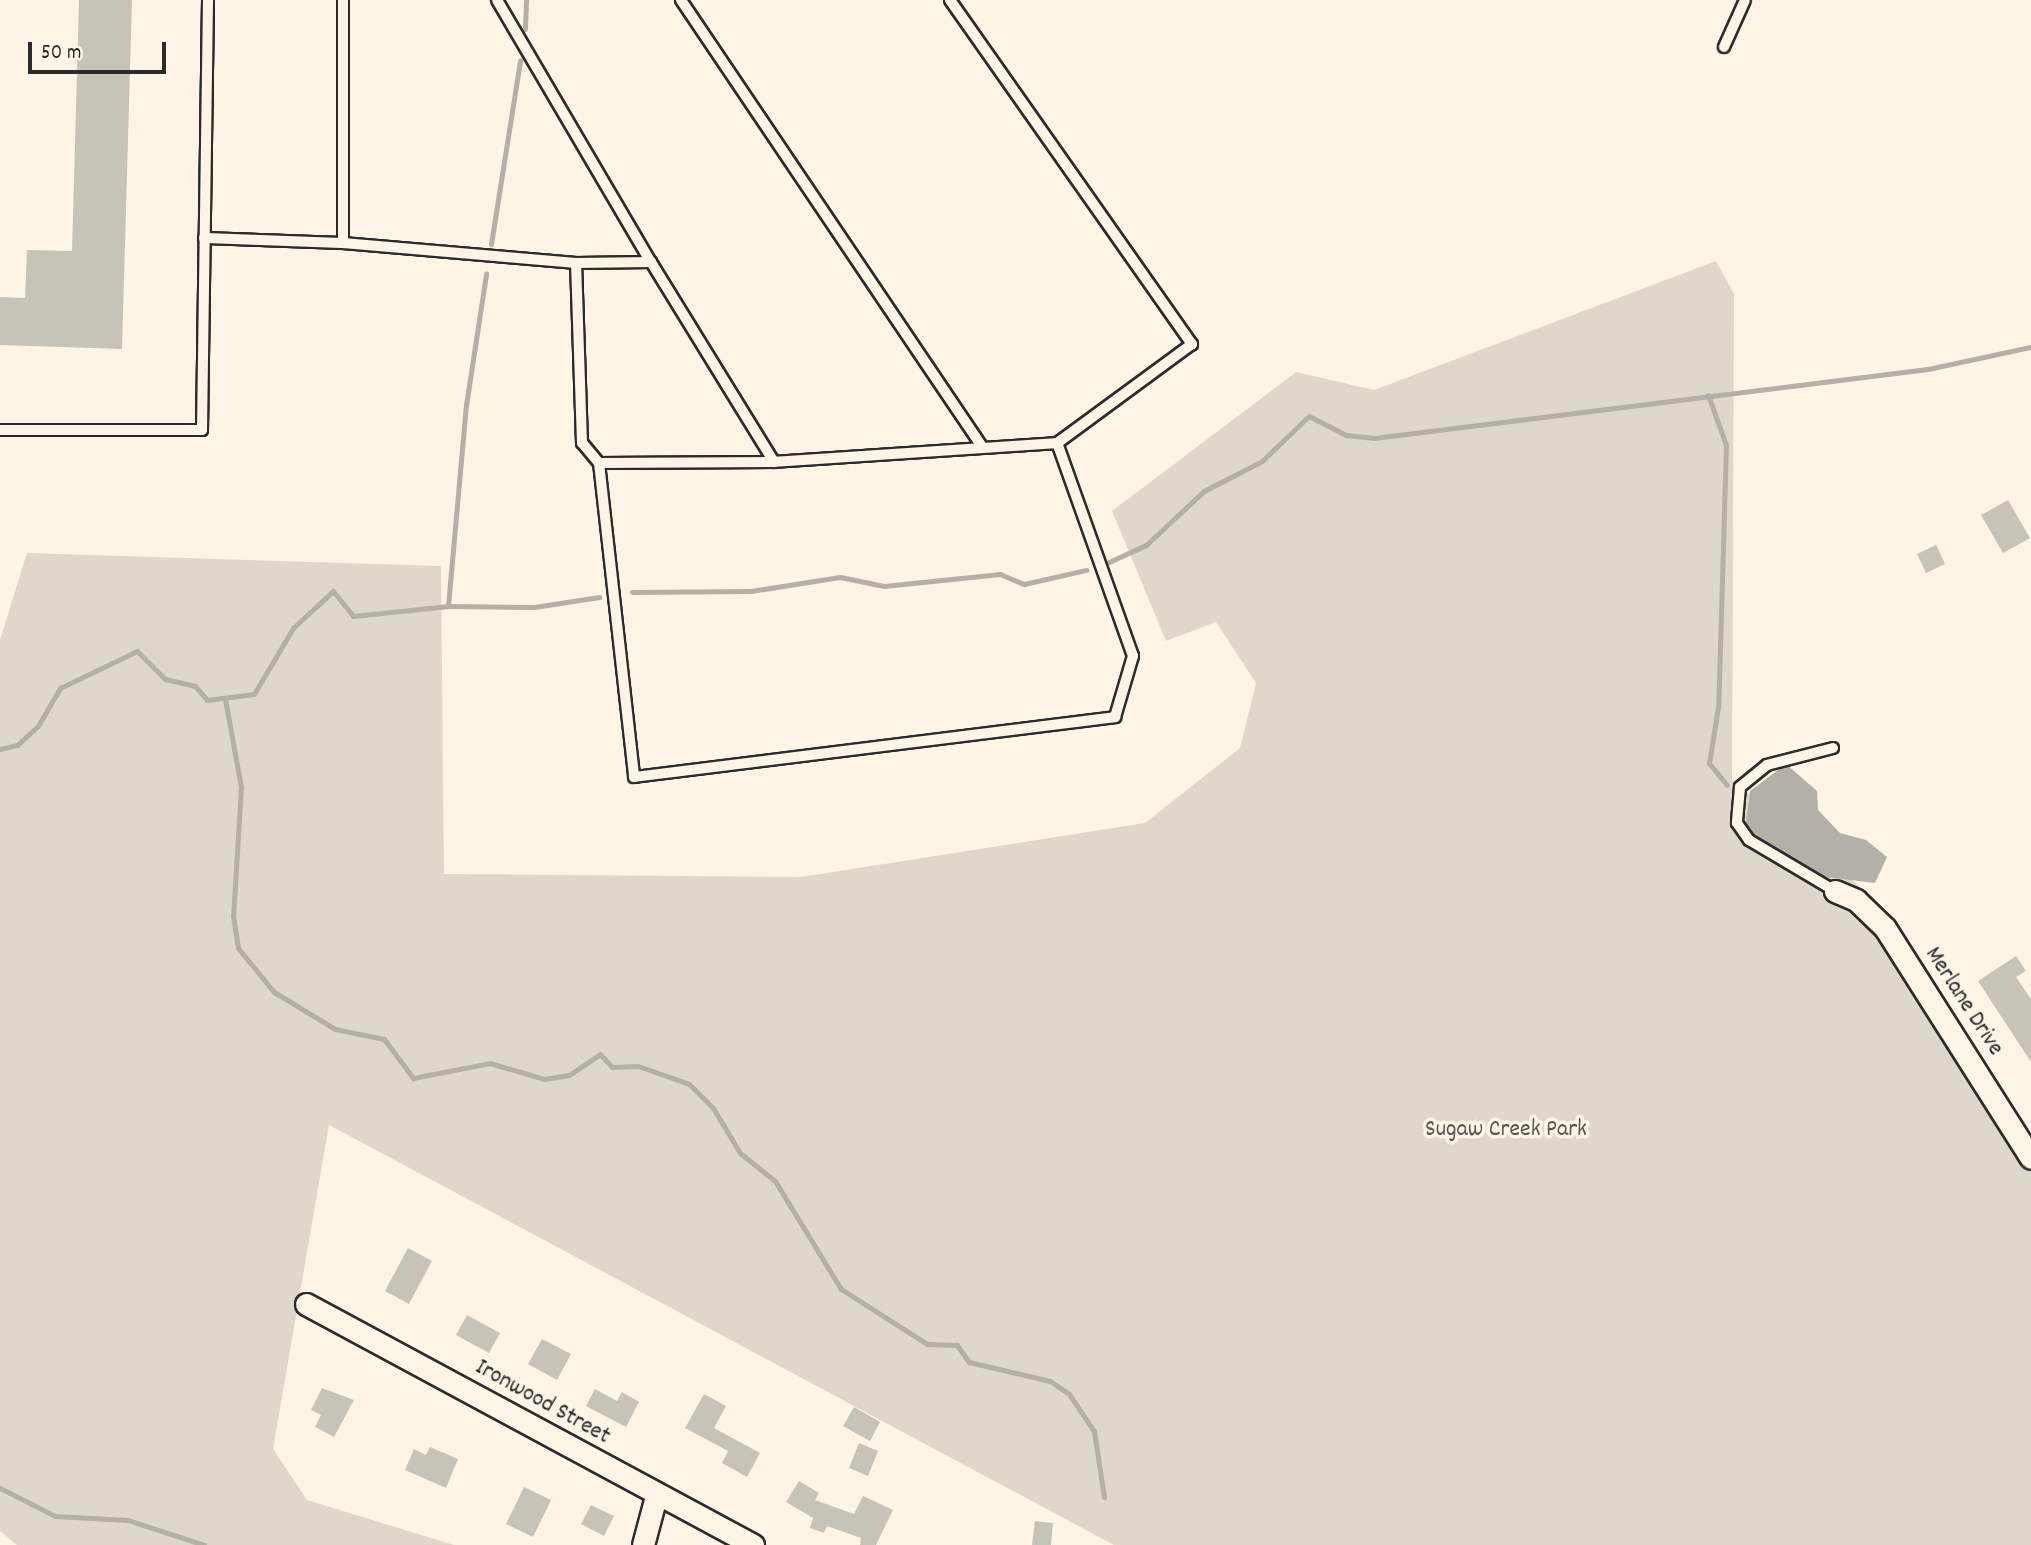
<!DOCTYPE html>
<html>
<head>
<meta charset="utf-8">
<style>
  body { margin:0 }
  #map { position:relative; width:2031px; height:1545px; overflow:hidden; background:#fcf5e5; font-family:Dekko,sans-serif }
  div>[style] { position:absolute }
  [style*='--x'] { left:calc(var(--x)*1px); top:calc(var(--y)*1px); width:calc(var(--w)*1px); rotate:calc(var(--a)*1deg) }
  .green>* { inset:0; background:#ded8ca }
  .water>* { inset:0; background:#b4b0a5 }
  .stream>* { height:5px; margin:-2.5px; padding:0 2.5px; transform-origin:2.5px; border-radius:2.5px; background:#b4b0a5 }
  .building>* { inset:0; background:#c8c3b7 }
  .roads { filter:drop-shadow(2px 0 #2b2b2b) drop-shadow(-2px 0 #2b2b2b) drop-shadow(0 2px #2b2b2b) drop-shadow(0 -2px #2b2b2b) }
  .service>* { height:10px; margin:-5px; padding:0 5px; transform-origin:5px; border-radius:5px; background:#fcf5e5 }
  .minor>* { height:21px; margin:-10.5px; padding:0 10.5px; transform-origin:10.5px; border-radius:10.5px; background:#fcf5e5 }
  span { translate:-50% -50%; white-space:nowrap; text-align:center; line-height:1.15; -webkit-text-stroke:7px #fcf5e5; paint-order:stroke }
  .street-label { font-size:24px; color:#2b2b2b }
  .park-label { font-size:24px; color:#585653 }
  .scale { position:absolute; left:28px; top:42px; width:138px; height:32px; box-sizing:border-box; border:4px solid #2b2b2b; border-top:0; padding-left:9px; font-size:21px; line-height:24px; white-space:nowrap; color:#2b2b2b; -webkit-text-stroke:5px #fcf5e5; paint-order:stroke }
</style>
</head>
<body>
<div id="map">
  <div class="green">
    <i style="clip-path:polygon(1716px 261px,1734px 294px,1732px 780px,1872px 897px,2031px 1138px,2031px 1545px,1114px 1545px,329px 1125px,273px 1449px,307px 1500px,454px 1545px,17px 1545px,0 1531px,0 640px,27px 553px,441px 566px,444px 874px,801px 877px,1145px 823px,1240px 748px,1256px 683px,1216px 622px,1166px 641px,1112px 511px,1296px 372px,1374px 390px)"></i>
  </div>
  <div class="water">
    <i style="clip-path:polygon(1786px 764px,1817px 791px,1818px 810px,1840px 833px,1866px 840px,1887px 857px,1875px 883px,1818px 876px,1745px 830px,1750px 791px)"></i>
  </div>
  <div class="stream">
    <i style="--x:525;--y:29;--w:29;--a:-88"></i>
    <i style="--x:491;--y:244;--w:186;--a:-81"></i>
    <i style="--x:1708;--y:395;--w:53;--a:70.2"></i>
    <i style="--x:1726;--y:445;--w:262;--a:91.7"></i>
    <i style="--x:1718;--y:707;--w:57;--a:99.1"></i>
    <i style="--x:1709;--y:763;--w:28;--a:51"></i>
    <i style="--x:1109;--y:562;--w:41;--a:-24.7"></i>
    <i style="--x:1146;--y:545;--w:79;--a:-43"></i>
    <i style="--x:1204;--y:491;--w:65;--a:-27.3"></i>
    <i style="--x:1262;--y:461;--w:65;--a:-43.8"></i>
    <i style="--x:1309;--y:416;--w:42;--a:27.2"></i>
    <i style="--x:1346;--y:435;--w:28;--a:6"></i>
    <i style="--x:1374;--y:438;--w:558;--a:-7.1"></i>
    <i style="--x:1928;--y:369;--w:105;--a:-12.1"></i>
    <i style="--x:632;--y:592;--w:119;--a:-0.5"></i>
    <i style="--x:751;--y:591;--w:90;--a:-8.9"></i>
    <i style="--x:840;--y:577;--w:45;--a:11.6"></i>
    <i style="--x:884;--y:586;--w:117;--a:-5.9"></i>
    <i style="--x:1000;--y:574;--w:26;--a:23"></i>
    <i style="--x:1024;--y:584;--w:64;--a:-12.7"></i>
    <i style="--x:448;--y:606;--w:202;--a:-84.9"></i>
    <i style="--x:466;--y:405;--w:133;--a:-81.3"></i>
    <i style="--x:225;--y:699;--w:89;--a:79.7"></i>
    <i style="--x:241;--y:787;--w:129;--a:93.5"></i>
    <i style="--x:233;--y:916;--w:32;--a:81"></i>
    <i style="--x:238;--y:948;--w:57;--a:50.7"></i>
    <i style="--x:274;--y:992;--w:71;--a:31.2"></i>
    <i style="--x:335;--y:1029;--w:50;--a:11.5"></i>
    <i style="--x:384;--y:1039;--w:49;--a:53.4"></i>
    <i style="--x:413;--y:1078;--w:78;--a:-11"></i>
    <i style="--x:490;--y:1063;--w:56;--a:16.5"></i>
    <i style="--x:544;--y:1079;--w:25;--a:-9"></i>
    <i style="--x:569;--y:1075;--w:37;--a:-34"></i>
    <i style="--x:600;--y:1054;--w:18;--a:47"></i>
    <i style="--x:612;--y:1067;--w:26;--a:-2"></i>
    <i style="--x:638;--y:1066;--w:54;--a:19.4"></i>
    <i style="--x:689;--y:1084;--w:34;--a:45"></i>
    <i style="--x:713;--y:1108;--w:52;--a:59"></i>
    <i style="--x:740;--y:1153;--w:45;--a:38.7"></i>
    <i style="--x:775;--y:1181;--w:127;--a:58.6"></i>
    <i style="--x:841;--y:1289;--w:102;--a:32.6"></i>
    <i style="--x:927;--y:1344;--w:30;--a:2"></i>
    <i style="--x:957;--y:1345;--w:21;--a:55"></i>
    <i style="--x:969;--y:1362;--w:83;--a:13.2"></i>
    <i style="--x:1050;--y:1381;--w:23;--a:34"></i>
    <i style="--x:1069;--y:1394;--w:45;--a:56"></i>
    <i style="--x:1094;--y:1431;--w:67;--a:81.4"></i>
    <i style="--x:0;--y:749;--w:17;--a:-13"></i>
    <i style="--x:17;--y:745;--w:28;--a:-42"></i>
    <i style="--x:38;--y:726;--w:44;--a:-59.9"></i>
    <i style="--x:60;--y:688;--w:85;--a:-25.7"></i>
    <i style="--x:137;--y:651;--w:40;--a:45"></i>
    <i style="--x:165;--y:679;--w:31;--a:13"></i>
    <i style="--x:195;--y:686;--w:18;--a:49"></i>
    <i style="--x:207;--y:700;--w:47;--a:-7.3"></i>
    <i style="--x:254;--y:694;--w:77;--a:-59.4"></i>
    <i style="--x:293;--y:628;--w:54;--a:-42.8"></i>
    <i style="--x:333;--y:591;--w:32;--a:51"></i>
    <i style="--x:353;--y:616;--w:96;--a:-6"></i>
    <i style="--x:448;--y:606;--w:86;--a:0.7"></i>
    <i style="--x:534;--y:607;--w:66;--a:-8.7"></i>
    <i style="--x:0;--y:1488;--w:62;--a:27"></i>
    <i style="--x:55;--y:1516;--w:73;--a:3.1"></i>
    <i style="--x:128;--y:1520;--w:80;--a:18.2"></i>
  </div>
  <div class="building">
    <i style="clip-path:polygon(79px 0,132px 0,122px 349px,0 345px,0 297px,25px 298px,27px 250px,72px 251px)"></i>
    <i style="clip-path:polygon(2008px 500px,2030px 538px,2003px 553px,1981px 515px)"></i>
    <i style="clip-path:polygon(1936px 545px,1945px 564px,1926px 573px,1917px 554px)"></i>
    <i style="clip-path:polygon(2016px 956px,2026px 971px,2016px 977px,2031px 999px,2031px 1062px,1978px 981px)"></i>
    <i style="clip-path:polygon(408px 1248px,432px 1261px,409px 1304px,385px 1291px)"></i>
    <i style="clip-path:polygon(467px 1315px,500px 1333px,489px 1353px,456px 1335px)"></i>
    <i style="clip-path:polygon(542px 1339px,571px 1354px,557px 1380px,528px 1364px)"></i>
    <i style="clip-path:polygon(322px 1388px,354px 1400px,334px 1437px,315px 1427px,321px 1415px,311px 1410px)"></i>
    <i style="clip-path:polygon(595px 1389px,617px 1401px,622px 1392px,639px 1402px,626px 1427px,586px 1406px)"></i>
    <i style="clip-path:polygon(704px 1394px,726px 1406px,714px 1428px,760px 1453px,747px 1477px,722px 1463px,728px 1451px,685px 1428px)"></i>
    <i style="clip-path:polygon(854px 1407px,880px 1422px,870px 1441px,843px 1426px)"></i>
    <i style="clip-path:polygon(859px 1443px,878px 1451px,868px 1476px,849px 1468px)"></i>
    <i style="clip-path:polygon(430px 1447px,458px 1459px,446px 1488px,405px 1470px,414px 1449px,426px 1455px)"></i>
    <i style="clip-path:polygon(799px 1481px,819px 1493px,815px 1500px,854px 1514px,863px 1496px,893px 1510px,876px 1545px,860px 1545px,861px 1538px,827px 1526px,824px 1533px,810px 1528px,813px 1518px,786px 1502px)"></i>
    <i style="clip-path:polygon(524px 1487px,551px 1500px,533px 1537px,506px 1524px)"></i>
    <i style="clip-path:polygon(591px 1505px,614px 1516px,604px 1536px,581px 1524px)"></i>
    <i style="clip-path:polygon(1035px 1521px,1053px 1523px,1051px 1545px,1032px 1545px)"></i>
  </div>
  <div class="roads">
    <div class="service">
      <i style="--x:497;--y:0;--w:304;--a:59.6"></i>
      <i style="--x:681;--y:0;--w:540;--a:56.02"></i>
      <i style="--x:950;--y:0;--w:421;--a:54.9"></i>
      <i style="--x:1192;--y:344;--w:167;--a:143.7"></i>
      <i style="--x:1724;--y:47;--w:51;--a:-65.9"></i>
      <i style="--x:204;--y:238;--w:139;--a:2.1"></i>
      <i style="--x:343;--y:243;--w:243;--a:-90"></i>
      <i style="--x:343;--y:243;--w:234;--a:4.9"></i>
      <i style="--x:576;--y:263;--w:75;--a:-0.8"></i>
      <i style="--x:651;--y:262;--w:235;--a:58.4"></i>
      <i style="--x:774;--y:462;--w:175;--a:179.7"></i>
      <i style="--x:599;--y:463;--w:26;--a:-130"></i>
      <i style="--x:582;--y:443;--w:180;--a:-91.9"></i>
      <i style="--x:0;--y:430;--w:202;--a:0"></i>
      <i style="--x:202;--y:430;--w:430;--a:-89.2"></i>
      <i style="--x:599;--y:463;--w:316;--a:83.6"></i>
      <i style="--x:634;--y:777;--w:485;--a:-7.1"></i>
      <i style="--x:1115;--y:717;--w:64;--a:-73.6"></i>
      <i style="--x:1133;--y:656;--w:226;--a:-109.6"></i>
      <i style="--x:1057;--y:443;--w:284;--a:176.2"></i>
      <i style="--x:1833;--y:748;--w:68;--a:165.6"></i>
      <i style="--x:1767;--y:765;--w:35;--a:141"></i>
      <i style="--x:1740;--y:787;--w:36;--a:95"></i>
      <i style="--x:1737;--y:823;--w:21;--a:55"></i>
      <i style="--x:1749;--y:840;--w:100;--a:30.7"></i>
    </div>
    <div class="minor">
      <i style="--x:1835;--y:891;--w:23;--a:23"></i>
      <i style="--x:1856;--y:900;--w:40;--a:44"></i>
      <i style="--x:1885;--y:928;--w:272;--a:57.6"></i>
      <i style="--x:306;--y:1304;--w:508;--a:28.33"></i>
      <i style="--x:643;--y:1545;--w:51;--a:-75.1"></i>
    </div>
  </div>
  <div class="street-label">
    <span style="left:1963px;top:1002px;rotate:57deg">Merlane Drive</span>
    <span style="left:542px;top:1403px;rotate:29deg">Ironwood Street</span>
  </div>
  <div class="park-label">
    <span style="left:1506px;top:1131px">Sugaw Creek Park</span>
  </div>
  <div class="scale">50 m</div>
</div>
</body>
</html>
